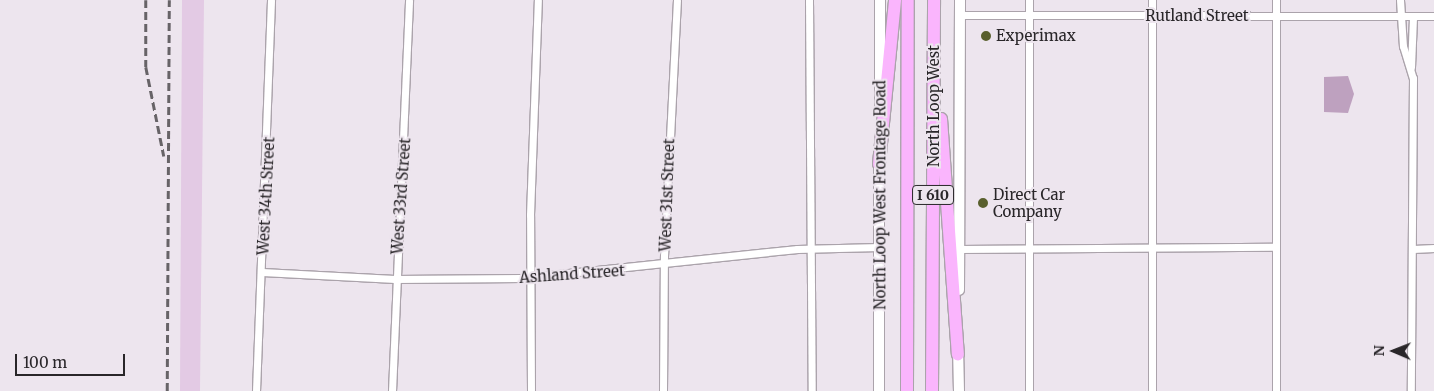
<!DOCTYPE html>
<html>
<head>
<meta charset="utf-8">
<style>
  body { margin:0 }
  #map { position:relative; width:1434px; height:391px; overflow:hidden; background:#ede5ee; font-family:Merriweather,serif }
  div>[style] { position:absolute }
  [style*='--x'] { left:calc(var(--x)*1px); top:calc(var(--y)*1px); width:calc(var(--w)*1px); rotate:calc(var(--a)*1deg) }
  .green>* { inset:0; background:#e3cae4 }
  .water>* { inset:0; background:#bea1bf }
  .roads { filter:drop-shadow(1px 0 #aba3ab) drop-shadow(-1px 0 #aba3ab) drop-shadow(0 1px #aba3ab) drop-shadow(0 -1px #aba3ab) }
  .street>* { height:7px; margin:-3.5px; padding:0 3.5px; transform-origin:3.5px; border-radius:3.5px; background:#fff }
  .secondary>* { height:10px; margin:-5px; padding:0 5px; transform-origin:5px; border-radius:5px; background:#fff }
  .highway>* { height:12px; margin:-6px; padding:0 6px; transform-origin:6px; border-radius:6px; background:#fab5fd }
  .rail>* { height:2.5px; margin-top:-1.25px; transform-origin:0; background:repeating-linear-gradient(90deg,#676367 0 8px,transparent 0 12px) }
  .dots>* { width:14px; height:14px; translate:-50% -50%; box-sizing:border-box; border:2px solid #ede5ee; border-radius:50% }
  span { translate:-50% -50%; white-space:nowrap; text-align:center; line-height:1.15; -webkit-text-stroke:4px #ede5ee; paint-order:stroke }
  .shield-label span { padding:1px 4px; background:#ede5ee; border:1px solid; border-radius:4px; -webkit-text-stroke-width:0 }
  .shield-label { font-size:14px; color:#292629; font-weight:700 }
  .street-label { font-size:15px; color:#292629 }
  .poi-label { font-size:15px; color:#292629 }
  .left { translate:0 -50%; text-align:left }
  .north { position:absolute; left:1369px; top:326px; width:50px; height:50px; -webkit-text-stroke:4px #ede5ee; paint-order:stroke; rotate:271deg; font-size:14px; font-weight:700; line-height:20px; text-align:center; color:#292629 }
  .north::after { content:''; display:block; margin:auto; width:18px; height:22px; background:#292629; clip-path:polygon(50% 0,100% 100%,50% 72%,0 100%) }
  .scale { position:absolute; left:15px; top:354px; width:110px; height:22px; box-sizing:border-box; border:2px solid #292629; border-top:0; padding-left:6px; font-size:15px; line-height:18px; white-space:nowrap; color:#292629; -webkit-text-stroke:4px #ede5ee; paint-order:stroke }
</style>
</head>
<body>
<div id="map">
  <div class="green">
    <i style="clip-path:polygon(182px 0,204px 0,200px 391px,180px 391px)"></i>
  </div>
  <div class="water">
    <i style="clip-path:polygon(1348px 76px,1354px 94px,1348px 113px,1324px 112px,1324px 77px)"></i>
  </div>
  <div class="roads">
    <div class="street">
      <i style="--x:809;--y:0;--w:391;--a:89.6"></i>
      <i style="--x:1400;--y:0;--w:46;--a:86.3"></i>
      <i style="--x:1403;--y:46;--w:34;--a:73"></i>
      <i style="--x:1413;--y:78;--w:313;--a:90.4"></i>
      <i style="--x:960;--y:15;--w:474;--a:0.1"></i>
      <i style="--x:1411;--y:67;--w:50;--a:-87.7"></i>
      <i style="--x:959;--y:249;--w:315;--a:-0.4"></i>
      <i style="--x:1413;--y:249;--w:21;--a:-3"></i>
      <i style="--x:262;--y:272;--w:133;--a:3"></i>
      <i style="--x:395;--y:279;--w:126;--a:-0.5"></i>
      <i style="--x:521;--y:278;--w:278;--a:-6"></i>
      <i style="--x:797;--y:249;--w:83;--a:-1.4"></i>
      <i style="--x:256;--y:391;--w:391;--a:-87.8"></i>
      <i style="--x:392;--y:391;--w:391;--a:-87.5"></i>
      <i style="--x:531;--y:391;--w:176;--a:-90.3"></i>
      <i style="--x:530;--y:215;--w:215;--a:-87.9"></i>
      <i style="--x:663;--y:391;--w:135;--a:-89.6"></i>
      <i style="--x:664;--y:256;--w:256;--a:-87.1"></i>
      <i style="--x:1029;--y:391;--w:391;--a:-90"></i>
      <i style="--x:1152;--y:391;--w:391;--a:-90"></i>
      <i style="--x:1276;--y:391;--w:391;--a:-90"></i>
    </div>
    <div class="secondary">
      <i style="--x:880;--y:104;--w:104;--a:-90"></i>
      <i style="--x:879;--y:158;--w:233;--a:90"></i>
      <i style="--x:959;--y:290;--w:290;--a:-89.8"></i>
      <i style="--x:958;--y:347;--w:44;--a:88.7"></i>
    </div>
    <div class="highway">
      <i style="--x:941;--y:119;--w:236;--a:85.9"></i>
      <i style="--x:879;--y:164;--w:165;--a:-84.4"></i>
      <i style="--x:907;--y:391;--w:391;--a:-89.9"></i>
      <i style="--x:932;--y:391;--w:391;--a:-89.7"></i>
    </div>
  </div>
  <div class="rail">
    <i style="--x:146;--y:0;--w:67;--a:90"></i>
    <i style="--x:146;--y:67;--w:91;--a:78.6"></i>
    <i style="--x:167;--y:391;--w:391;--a:-89.7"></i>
  </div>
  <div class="dots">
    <i style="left:986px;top:36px;background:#595f2d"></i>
    <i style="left:983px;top:203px;background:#595f2d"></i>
  </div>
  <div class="shield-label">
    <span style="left:933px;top:195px">I 610</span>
  </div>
  <div class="street-label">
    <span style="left:1197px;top:16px">Rutland Street</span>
    <span style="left:934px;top:106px;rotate:-90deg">North Loop West</span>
    <span style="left:667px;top:195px;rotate:-88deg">West 31st Street</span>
    <span style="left:880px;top:195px;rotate:-90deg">North Loop West Frontage Road</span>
    <span style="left:266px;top:196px;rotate:-87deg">West 34th Street</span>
    <span style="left:401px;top:196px;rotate:-86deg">West 33rd Street</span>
    <span style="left:572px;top:274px;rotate:-4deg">Ashland Street</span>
  </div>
  <div class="poi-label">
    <span class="left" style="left:996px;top:36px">Experimax</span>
    <span class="left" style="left:993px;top:203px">Direct Car<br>Company</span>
  </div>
  <div class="north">N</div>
  <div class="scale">100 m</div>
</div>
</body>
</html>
